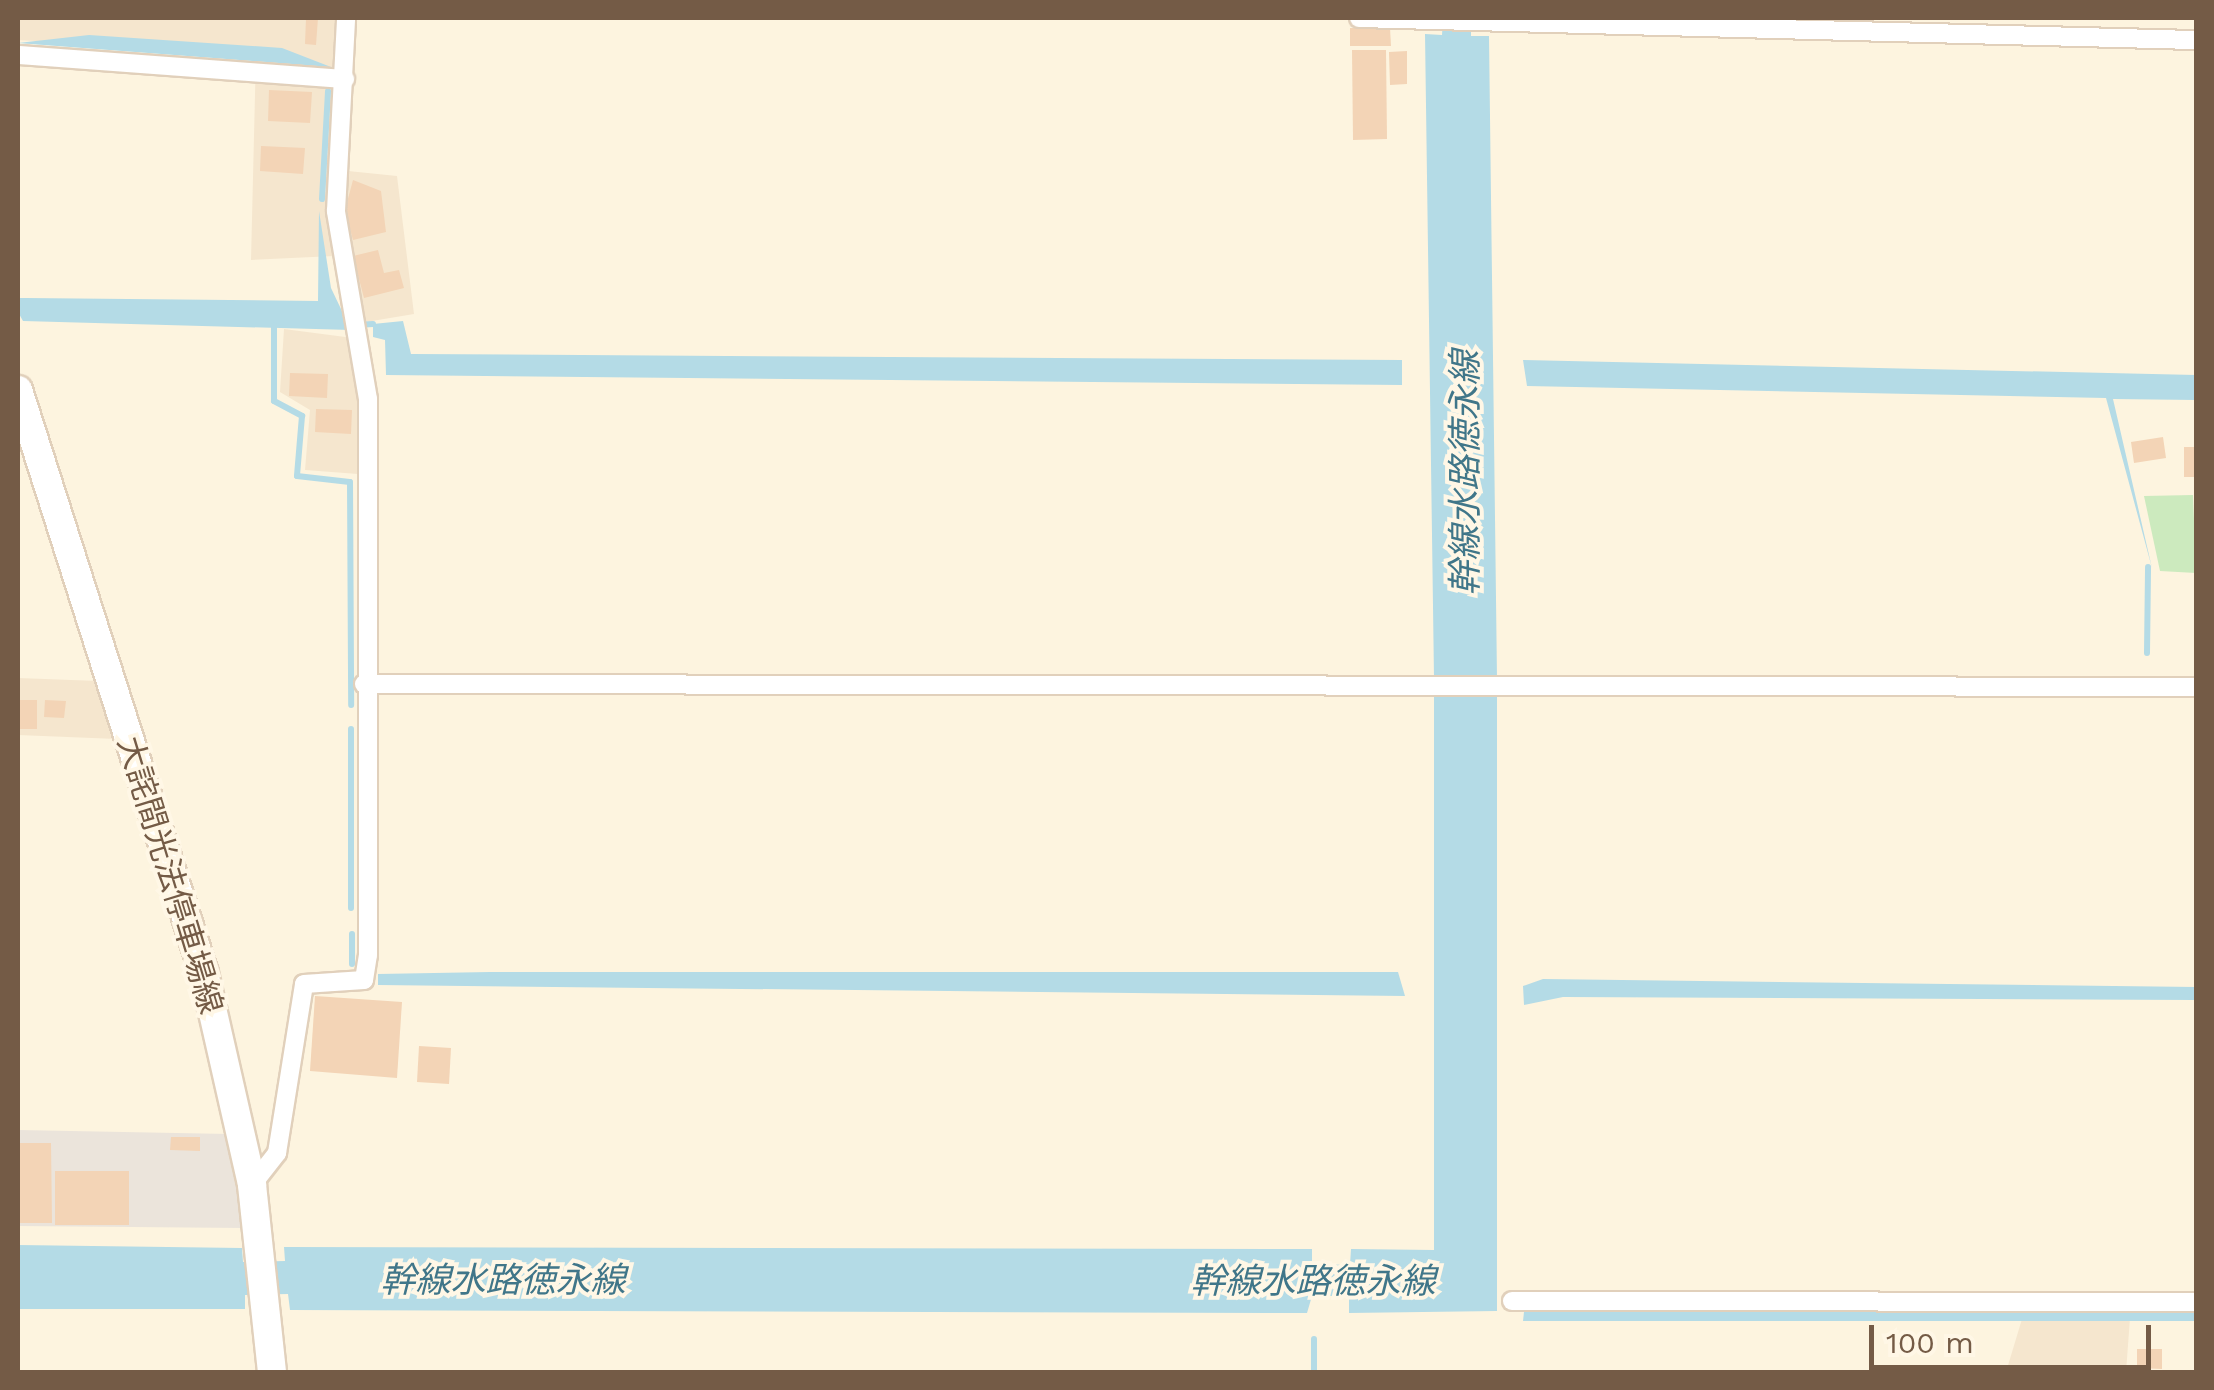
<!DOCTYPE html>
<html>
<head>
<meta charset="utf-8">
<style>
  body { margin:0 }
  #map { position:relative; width:2214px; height:1390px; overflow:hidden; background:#fdf4df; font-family:"Work Sans","Noto Sans JP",sans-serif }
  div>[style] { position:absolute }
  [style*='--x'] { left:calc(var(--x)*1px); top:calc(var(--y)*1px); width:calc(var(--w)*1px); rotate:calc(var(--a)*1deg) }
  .residential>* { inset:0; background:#f5e6ce }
  .industrial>* { inset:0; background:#ebe4db }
  .green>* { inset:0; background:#cceabe }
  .water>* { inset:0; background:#b4dbe6 }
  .stream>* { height:6px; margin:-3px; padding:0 3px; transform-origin:3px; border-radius:3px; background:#b4dbe6 }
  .building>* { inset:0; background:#f3d4b6 }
  .roads { filter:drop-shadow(2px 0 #e1d0bb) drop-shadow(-2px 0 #e1d0bb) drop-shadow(0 2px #e1d0bb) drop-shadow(0 -2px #e1d0bb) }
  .minor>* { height:18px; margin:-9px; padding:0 9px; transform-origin:9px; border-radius:9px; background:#fff }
  .secondary>* { height:28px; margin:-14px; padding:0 14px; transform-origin:14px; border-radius:14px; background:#fff }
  span { translate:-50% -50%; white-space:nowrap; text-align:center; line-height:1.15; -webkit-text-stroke:8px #fff7e6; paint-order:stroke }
  .street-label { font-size:32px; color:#745b46 }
  .water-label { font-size:35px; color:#407689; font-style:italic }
  .frame { position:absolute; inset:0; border:20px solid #745b46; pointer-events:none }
  .scale { position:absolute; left:1869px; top:1325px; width:282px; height:45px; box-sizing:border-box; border:5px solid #745b46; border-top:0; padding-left:12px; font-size:30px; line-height:35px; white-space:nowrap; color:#745b46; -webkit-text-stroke:8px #fff7e6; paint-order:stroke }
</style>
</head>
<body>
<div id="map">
  <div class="residential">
    <i style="clip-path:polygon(18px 18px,355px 18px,348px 171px,397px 176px,414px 314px,366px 322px,358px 474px,305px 470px,310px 410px,280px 392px,284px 329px,353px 338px,334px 256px,251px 260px,256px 53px,18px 40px)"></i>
    <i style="clip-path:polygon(18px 678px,98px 681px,117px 739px,18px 735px)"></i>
    <i style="clip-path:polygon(2130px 1318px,2126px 1372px,2006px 1372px,2022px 1319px)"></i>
  </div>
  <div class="industrial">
    <i style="clip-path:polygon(18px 1130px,229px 1134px,244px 1228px,18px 1226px)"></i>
  </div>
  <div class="green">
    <i style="clip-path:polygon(2193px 495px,2196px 573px,2160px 571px,2144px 496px)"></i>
  </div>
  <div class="water">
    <i style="clip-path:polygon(1443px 18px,1471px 18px,1471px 36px,1489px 36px,1497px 678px,1481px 678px,1481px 695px,1497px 695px,1497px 1311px,1349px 1313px,1349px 1296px,1312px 1296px,1307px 1313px,290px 1310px,288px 1294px,245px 1295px,245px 1309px,18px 1309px,18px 1245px,242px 1248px,243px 1262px,285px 1261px,284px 1247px,1312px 1249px,1312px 1264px,1350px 1265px,1351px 1249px,1434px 1250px,1434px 695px,1450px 695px,1450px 679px,1434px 678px,1425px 34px,1442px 35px)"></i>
    <i style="clip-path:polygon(89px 35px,282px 48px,331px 67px,18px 43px)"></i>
    <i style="clip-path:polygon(319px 211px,331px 288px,351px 330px,23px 321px,18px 312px,18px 298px,26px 298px,318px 301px)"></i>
    <i style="clip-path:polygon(403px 321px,411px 354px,1402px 360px,1402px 385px,386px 375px,385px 340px,373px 337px,373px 324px)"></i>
    <i style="clip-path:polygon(1523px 360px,2196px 375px,2196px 400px,2113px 399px,2152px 568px,2106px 398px,1527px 386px)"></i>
    <i style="clip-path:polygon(490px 972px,1398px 972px,1405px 996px,378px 985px,378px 974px)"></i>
    <i style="clip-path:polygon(1543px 979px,2196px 987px,2196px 1000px,1563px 997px,1524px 1005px,1523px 986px)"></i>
    <i style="clip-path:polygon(1524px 1312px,2196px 1312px,2196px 1321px,1523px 1321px)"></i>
  </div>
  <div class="stream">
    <i style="--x:322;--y:199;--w:108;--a:-86.8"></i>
    <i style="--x:274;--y:325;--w:76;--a:90"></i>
    <i style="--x:274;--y:401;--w:32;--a:28"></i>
    <i style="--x:302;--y:416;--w:60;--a:94.8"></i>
    <i style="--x:297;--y:476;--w:53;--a:6.5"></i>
    <i style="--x:350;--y:482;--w:223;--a:89.7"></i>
    <i style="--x:356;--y:325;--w:17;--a:-3"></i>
    <i style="--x:2147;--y:653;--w:86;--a:-89.3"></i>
    <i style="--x:351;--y:729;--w:179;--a:90"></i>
    <i style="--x:352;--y:934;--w:30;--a:90"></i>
    <i style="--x:1314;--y:1372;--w:33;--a:-90"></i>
  </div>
  <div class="building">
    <i style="clip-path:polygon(306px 18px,318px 18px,316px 45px,305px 44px)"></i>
    <i style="clip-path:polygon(1350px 28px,1390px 28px,1391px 46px,1350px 46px)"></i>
    <i style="clip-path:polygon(1352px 50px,1386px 50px,1387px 139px,1353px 140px)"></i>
    <i style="clip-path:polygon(1407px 51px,1407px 84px,1390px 85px,1389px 52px)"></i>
    <i style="clip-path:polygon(269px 90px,312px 92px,310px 123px,268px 121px)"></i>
    <i style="clip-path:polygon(261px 146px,305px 148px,303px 174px,260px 171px)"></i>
    <i style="clip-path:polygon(353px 180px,381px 191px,386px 232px,353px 240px,345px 210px)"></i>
    <i style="clip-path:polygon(378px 250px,384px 273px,399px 270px,404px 288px,364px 298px,353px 256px)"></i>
    <i style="clip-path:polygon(290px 373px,328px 374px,327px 398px,289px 396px)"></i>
    <i style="clip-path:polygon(316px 409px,352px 410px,351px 434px,315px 432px)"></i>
    <i style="clip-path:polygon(2163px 437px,2166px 458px,2134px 463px,2131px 442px)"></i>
    <i style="clip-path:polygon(2184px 447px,2196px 447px,2196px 477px,2184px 477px)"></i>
    <i style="clip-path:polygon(18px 700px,37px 700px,37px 729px,18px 729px)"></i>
    <i style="clip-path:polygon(45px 700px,66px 701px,64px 718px,44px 717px)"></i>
    <i style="clip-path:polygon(315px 996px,402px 1002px,397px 1078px,310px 1071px)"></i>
    <i style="clip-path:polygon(419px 1046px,451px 1048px,449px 1084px,417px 1082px)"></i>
    <i style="clip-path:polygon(171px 1137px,200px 1137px,200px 1151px,170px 1150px)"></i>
    <i style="clip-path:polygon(18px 1143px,51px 1143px,52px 1223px,18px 1223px)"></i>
    <i style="clip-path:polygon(55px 1171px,129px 1171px,129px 1225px,55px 1225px)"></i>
    <i style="clip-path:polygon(2137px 1349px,2162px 1349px,2162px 1369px,2137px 1368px)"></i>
  </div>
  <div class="roads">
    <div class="minor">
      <i style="--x:1359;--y:18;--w:837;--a:1.51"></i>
      <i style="--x:18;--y:55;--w:328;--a:4.2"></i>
      <i style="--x:364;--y:684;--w:1832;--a:0.09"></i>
      <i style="--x:252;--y:1185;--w:41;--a:-52"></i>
      <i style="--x:277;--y:1153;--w:171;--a:-80.9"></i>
      <i style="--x:304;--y:984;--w:60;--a:-3.8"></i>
      <i style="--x:364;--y:980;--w:25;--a:-81"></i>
      <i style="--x:368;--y:955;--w:556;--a:-90"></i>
      <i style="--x:368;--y:399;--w:191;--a:-99.7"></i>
      <i style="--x:336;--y:211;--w:193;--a:-87"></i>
      <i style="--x:1512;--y:1301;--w:684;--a:0.08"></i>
    </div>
    <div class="secondary">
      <i style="--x:18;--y:390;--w:612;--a:72.31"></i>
      <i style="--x:204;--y:973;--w:217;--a:77.2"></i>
      <i style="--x:252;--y:1185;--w:188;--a:83.9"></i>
    </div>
  </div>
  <div class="street-label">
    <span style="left:170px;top:875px;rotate:73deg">大詫間光法停車場線</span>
  </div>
  <div class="water-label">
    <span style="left:1465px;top:473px;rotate:-90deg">幹線水路徳永線</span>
    <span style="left:503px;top:1280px">幹線水路徳永線</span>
    <span style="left:1313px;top:1281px">幹線水路徳永線</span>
  </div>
  <div class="frame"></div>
  <div class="scale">100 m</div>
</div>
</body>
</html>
